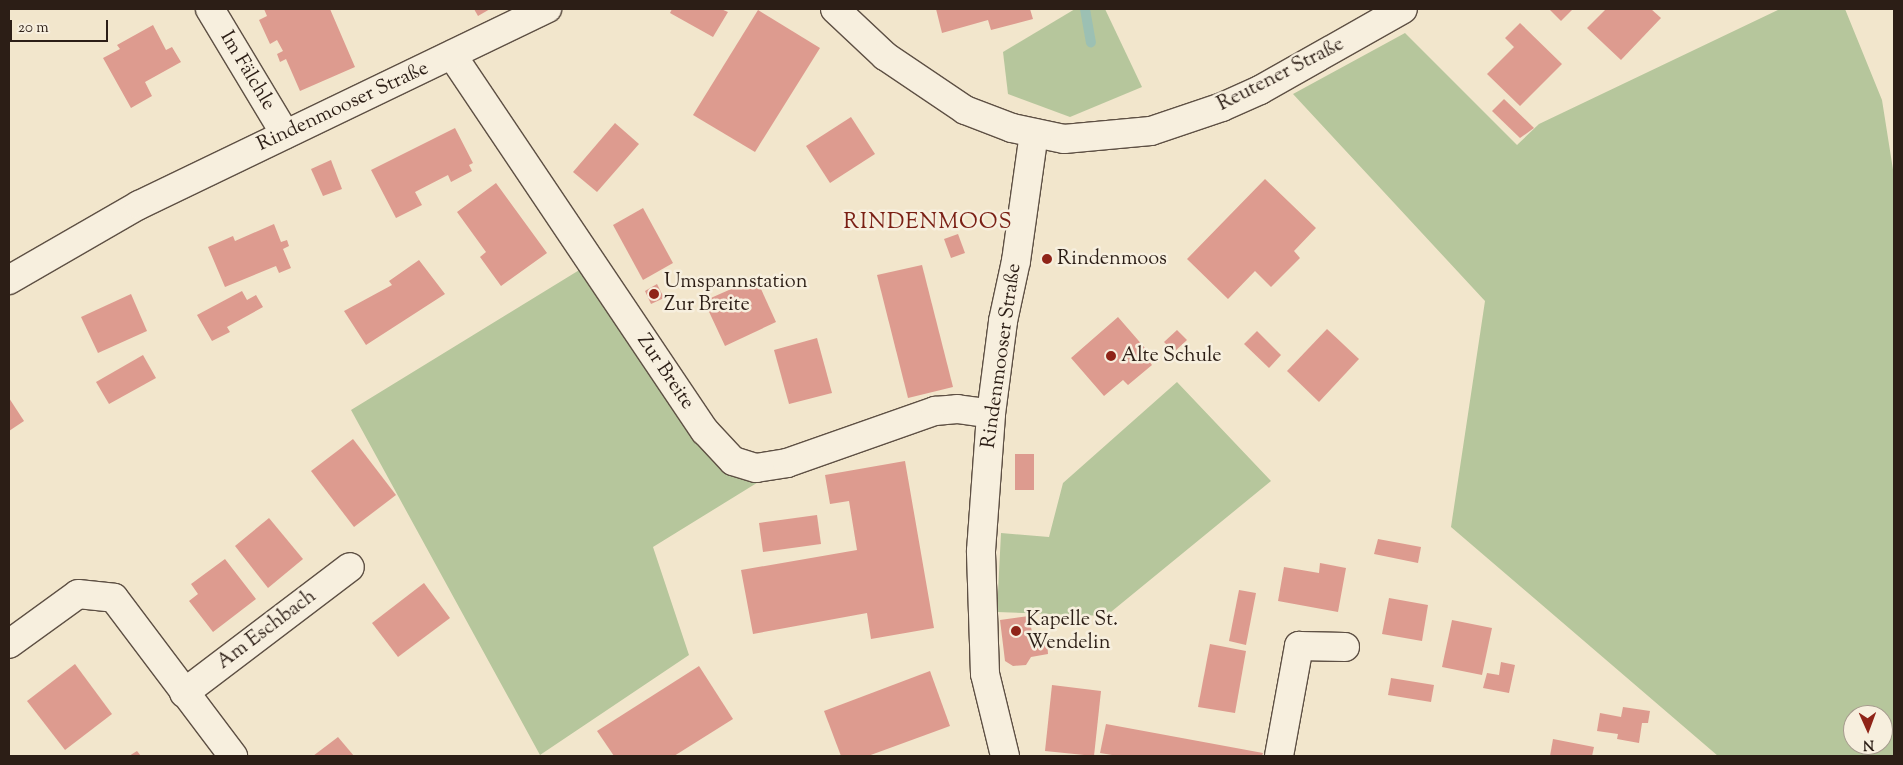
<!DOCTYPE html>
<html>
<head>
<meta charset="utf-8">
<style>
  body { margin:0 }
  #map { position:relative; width:1903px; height:765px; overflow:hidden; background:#f2e6cc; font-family:"Sorts Mill Goudy",serif }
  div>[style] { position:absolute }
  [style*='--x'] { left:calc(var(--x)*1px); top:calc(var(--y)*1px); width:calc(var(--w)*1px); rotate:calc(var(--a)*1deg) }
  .green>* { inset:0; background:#b6c69c }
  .stream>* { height:10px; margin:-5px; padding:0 5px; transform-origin:5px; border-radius:5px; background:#9cc0b3 }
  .building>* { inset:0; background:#dd9b8f }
  .roads { filter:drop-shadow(1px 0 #5e5044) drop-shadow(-1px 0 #5e5044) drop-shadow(0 1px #5e5044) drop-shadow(0 -1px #5e5044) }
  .street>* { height:28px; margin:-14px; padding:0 14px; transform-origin:14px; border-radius:14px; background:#f7efde }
  .secondary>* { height:28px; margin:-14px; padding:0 14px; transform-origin:14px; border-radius:14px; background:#f7efde }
  .dots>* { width:14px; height:14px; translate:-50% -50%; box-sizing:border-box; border:2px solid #f7efde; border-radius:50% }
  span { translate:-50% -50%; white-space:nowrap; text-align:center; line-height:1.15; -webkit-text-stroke:5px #f7efde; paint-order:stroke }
  .street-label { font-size:20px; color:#2c1e16 }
  .poi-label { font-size:20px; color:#2c1e16 }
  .left { translate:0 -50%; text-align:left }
  .quarter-label { font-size:22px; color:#7a1f14; letter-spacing:1px }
  .frame { position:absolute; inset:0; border:10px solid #2c1e16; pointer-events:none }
  .north { position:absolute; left:1843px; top:705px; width:50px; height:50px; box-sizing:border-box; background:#f7efde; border:1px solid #a69b8e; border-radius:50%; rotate:178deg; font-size:14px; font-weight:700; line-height:20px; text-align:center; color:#2c1e16 }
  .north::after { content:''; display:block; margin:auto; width:18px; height:22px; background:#8f2418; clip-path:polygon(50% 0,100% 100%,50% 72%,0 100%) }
  .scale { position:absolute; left:10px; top:20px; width:98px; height:22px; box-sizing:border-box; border:2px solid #2c1e16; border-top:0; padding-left:6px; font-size:15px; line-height:18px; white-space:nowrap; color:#2c1e16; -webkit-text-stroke:4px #f7efde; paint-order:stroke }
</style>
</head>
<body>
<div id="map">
  <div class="green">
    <i style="clip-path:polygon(1075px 9px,1105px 9px,1142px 87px,1070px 117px,1008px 94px,1003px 52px)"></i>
    <i style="clip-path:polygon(evenodd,1780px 9px,1845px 9px,1882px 100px,1894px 176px,1894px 756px,1718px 756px,1451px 527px,1485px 301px,1293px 94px,1405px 33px,1517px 145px,1539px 124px,1780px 9px,1853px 715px,1883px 715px,1883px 745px,1853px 745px,1853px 715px)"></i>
    <i style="clip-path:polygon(581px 269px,760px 481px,653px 547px,689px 655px,540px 755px,351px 410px)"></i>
    <i style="clip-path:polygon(1177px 382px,1271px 481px,1106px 616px,997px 612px,1001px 533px,1049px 537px,1063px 483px)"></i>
  </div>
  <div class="stream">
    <i style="--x:1085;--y:9;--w:34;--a:80"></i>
  </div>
  <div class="building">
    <i style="clip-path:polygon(264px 9px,330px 9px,355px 67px,300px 91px,286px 59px,280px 62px,277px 54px,283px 51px,277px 40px,270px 44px,259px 20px,267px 16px)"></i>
    <i style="clip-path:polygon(474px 9px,490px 9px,478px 16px)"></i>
    <i style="clip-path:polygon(672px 9px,721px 9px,728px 12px,713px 37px,670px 13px)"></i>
    <i style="clip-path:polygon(936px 9px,1030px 9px,1033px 19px,991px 30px,988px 20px,942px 33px)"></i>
    <i style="clip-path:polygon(1549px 9px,1573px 9px,1561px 21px)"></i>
    <i style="clip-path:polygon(1606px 9px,1651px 9px,1661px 18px,1621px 60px,1587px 28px)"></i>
    <i style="clip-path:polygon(758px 10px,820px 48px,755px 152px,693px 115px)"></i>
    <i style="clip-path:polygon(1520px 23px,1562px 64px,1520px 106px,1487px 74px,1514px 47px,1505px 38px)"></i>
    <i style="clip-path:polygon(153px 25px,166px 50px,172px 47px,181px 62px,145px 82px,152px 96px,131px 108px,103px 58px,120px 49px,117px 45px)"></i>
    <i style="clip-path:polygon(1504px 99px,1534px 128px,1520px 138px,1492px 111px)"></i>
    <i style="clip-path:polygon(851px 117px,875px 154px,830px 183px,806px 146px)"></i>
    <i style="clip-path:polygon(615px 123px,639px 144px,597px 192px,573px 172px)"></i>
    <i style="clip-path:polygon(455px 128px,473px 163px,469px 165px,472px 171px,451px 182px,448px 175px,415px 192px,422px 205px,396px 218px,371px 170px)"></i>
    <i style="clip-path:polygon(331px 160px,342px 189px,323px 196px,311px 169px)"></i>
    <i style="clip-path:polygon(1265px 179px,1316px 228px,1294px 251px,1300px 258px,1271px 287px,1255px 271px,1228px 299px,1187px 259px)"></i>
    <i style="clip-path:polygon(496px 183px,547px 253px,501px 286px,480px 257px,486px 252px,457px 212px)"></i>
    <i style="clip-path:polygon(643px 208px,673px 263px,643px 280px,613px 225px)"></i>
    <i style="clip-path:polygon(274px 224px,281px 242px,287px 240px,289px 246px,283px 249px,291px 268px,279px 273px,276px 266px,225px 287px,208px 247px,233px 236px,235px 241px)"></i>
    <i style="clip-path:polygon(958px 234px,965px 253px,951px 258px,944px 239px)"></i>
    <i style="clip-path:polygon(419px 260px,445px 294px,366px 345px,344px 311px,392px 285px,389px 281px)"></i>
    <i style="clip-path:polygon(922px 265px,953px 387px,908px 398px,877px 275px)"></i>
    <i style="clip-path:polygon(756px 278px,776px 322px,725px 346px,704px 301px)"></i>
    <i style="clip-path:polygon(657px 284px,664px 298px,651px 304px,645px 291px)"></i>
    <i style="clip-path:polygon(242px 291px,247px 300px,256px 295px,263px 307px,227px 327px,230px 332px,212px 341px,197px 315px)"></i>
    <i style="clip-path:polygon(131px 294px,147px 331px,98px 353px,81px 317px)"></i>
    <i style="clip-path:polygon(1118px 317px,1151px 355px,1147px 359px,1152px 365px,1128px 385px,1123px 380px,1104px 396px,1071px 358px)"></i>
    <i style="clip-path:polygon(1327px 329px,1359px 359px,1319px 402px,1287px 371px)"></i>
    <i style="clip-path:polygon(1177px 330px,1187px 340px,1174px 352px,1164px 342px)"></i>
    <i style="clip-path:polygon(1257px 331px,1281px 355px,1269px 368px,1244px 344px)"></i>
    <i style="clip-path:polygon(817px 338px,832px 393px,789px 404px,774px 350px)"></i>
    <i style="clip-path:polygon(143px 355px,156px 378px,109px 404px,96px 382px)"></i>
    <i style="clip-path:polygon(9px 398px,24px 421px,9px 431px)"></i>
    <i style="clip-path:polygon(353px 439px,396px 495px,354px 527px,311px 471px)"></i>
    <i style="clip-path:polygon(1015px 454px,1034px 454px,1034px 490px,1015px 490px)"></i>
    <i style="clip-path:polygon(905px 461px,934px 628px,871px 639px,867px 613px,753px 634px,741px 570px,857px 550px,849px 501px,830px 504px,825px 475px)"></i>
    <i style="clip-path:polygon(817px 515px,821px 544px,763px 552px,759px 523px)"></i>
    <i style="clip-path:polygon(269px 518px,303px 559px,268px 588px,235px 546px)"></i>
    <i style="clip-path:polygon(1378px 539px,1421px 547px,1418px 563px,1374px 554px)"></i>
    <i style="clip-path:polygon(225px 559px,256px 599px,213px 632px,189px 601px,198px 594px,191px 584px)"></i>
    <i style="clip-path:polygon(1320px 563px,1346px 568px,1338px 612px,1278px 601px,1284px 567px,1319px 573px)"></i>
    <i style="clip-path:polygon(424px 583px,450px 618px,398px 657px,372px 623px)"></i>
    <i style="clip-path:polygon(1239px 590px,1256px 593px,1246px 645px,1229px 641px)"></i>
    <i style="clip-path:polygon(1389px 598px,1428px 605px,1422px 641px,1382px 634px)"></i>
    <i style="clip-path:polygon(1029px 616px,1034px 643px,1047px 641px,1048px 654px,1031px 657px,1026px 665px,1013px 666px,1005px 661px,1000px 620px)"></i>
    <i style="clip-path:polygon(1452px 620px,1492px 628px,1482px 675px,1442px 667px)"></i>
    <i style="clip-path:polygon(1210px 644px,1246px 651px,1235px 713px,1198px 707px)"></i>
    <i style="clip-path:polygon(1501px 662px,1515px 665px,1509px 693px,1483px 688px,1487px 673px,1499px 675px)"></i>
    <i style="clip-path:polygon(75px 664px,112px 714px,65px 750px,27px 701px)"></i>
    <i style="clip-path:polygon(699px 666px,733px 719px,674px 756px,614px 756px,597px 731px)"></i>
    <i style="clip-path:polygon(930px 671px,950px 726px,868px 756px,841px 756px,824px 711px)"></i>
    <i style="clip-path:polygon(1391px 678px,1434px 685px,1431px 702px,1388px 695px)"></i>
    <i style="clip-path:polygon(1052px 685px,1101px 691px,1094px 756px,1045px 751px)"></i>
    <i style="clip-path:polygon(1623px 707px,1650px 711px,1648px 723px,1642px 723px,1639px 743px,1617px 739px,1618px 734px,1597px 731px,1600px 713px,1621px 717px)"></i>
    <i style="clip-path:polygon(1106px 724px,1263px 753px,1262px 756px,1118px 756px,1100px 753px)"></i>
    <i style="clip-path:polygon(338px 737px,354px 756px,313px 756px)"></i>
    <i style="clip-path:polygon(1553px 739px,1594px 747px,1592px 756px,1550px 756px)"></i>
    <i style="clip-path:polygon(137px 751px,141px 756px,129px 756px)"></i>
  </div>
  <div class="roads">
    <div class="street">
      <i style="--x:210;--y:9;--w:146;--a:59"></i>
      <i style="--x:452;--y:55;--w:453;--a:56.1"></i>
      <i style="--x:705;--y:431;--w:41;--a:47"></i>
      <i style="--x:733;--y:461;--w:24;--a:17"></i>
      <i style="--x:756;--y:468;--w:31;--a:-9"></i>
      <i style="--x:787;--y:463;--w:157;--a:-19.4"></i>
      <i style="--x:935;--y:411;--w:22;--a:-5"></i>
      <i style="--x:957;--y:409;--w:34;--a:8"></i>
      <i style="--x:9;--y:644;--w:85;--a:-35.9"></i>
      <i style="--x:78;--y:594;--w:36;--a:6"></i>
      <i style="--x:114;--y:598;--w:198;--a:53"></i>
      <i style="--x:184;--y:693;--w:208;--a:-37.2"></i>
      <i style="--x:1005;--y:756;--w:84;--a:-103.7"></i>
      <i style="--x:985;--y:674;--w:123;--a:-91.9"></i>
      <i style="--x:981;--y:551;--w:137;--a:-85.8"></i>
      <i style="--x:991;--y:414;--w:94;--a:-82.6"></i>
      <i style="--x:1003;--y:321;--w:61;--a:-77.8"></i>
      <i style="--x:1016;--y:261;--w:129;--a:-82"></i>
      <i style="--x:1279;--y:756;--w:112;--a:-79.7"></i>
      <i style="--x:1299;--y:646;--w:46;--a:1.2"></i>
    </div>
    <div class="secondary">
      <i style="--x:835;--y:9;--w:69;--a:43.2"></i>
      <i style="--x:885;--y:56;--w:97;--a:34"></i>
      <i style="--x:965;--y:110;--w:50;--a:21"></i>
      <i style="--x:1012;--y:128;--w:53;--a:11.9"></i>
      <i style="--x:1064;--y:139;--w:87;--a:-5.3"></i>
      <i style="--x:1151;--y:131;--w:75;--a:-18.7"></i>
      <i style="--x:1222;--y:107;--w:42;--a:-24.1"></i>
      <i style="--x:1260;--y:90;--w:164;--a:-29.5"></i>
      <i style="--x:9;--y:280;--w:150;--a:-30"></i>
      <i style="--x:139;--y:205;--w:453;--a:-25.7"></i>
    </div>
  </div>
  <div class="dots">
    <i style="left:1047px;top:259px;background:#8f2418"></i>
    <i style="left:654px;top:294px;background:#8f2418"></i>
    <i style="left:1111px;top:356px;background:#8f2418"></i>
    <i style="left:1016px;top:631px;background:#8f2418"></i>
  </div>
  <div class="street-label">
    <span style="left:247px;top:71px;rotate:59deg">Im Fälchle</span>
    <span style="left:1281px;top:75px;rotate:-27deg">Reutener Straße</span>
    <span style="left:343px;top:107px;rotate:-25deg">Rindenmooser Straße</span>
    <span style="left:1002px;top:356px;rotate:-82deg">Rindenmooser Straße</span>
    <span style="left:665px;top:372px;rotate:56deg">Zur Breite</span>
    <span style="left:267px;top:630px;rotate:-37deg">Am Eschbach</span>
  </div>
  <div class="poi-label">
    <span class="left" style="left:1057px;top:259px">Rindenmoos</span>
    <span class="left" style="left:664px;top:294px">Umspannstation<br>Zur Breite</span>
    <span class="left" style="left:1121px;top:356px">Alte Schule</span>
    <span class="left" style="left:1026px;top:632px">Kapelle St.<br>Wendelin</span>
  </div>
  <div class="quarter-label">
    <span style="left:928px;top:224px">RINDENMOOS</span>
  </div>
  <div class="frame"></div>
  <div class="north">N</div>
  <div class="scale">20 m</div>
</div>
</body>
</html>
